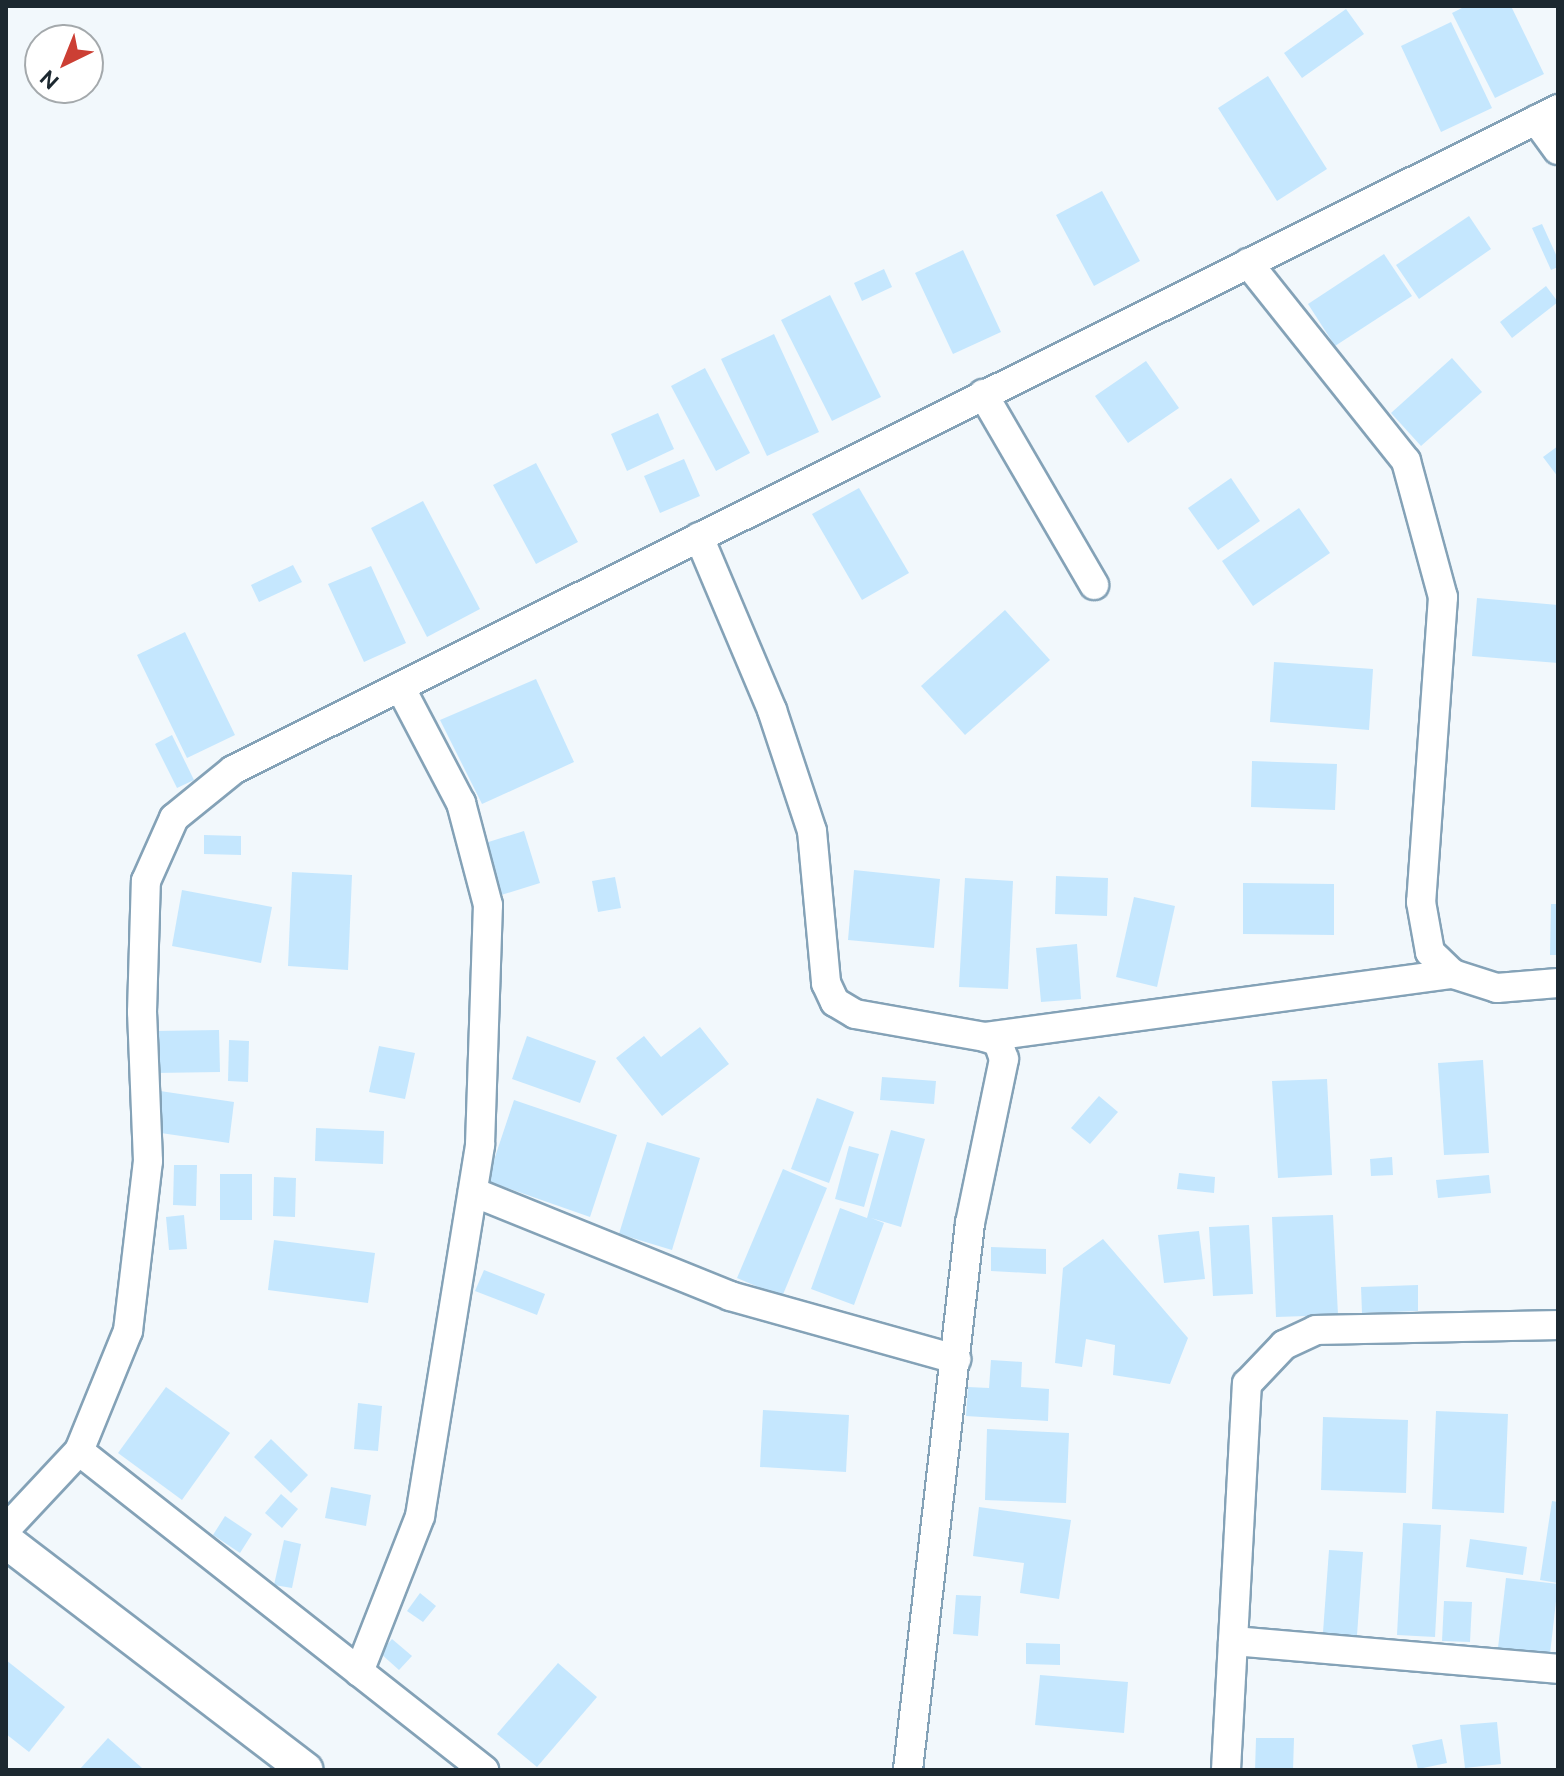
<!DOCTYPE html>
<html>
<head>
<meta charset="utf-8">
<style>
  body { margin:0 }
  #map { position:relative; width:1564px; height:1776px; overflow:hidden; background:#f2f8fc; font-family:Ubuntu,sans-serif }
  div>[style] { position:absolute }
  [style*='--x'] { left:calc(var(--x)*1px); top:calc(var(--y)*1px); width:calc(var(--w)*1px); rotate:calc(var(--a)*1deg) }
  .building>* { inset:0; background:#c5e7fe }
  .roads { filter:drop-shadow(2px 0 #84a2b7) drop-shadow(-2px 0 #84a2b7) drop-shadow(0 2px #84a2b7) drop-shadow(0 -2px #84a2b7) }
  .minor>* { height:28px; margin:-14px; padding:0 14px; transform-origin:14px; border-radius:14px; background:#fff }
  .tertiary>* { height:34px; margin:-17px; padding:0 17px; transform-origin:17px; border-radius:17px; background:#fff }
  span { translate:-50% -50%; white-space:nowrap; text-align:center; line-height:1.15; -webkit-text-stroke:6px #fff; paint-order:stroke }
  .frame { position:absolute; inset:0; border:8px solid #1c2830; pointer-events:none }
  .north { position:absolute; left:24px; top:24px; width:80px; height:80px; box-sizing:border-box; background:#fff; border:2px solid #a4a9ac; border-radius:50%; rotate:223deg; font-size:22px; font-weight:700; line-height:32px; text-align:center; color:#1c2830 }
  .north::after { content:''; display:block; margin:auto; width:28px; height:36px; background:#cc3f34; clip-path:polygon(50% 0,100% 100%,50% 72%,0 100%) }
</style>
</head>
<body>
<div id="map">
  <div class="building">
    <i style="clip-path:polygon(1466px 6px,1511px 6px,1544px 74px,1495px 98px,1452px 13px)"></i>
    <i style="clip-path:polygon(1346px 9px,1364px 34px,1302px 78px,1284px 53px)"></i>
    <i style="clip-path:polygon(1451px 22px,1492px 108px,1441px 132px,1401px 46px)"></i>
    <i style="clip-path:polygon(1268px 76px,1327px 169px,1277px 201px,1218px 108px)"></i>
    <i style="clip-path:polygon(1102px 191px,1140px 261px,1094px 286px,1056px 215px)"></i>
    <i style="clip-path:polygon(1469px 216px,1491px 249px,1419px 299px,1396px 265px)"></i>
    <i style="clip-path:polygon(1542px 224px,1558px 259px,1558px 267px,1551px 270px,1532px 228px)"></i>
    <i style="clip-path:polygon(963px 250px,1001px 332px,953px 354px,915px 273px)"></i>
    <i style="clip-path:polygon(1384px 254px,1412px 296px,1335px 346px,1308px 304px)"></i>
    <i style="clip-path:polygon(884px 269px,892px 287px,862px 301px,854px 283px)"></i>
    <i style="clip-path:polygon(1546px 286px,1558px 302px,1512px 338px,1500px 322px)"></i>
    <i style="clip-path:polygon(830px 295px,881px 397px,832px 421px,781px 320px)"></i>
    <i style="clip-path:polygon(774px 334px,819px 432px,767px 456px,721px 359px)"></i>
    <i style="clip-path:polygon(1452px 358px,1482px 392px,1421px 446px,1391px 413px)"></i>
    <i style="clip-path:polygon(1146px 361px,1179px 408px,1128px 443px,1095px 396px)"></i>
    <i style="clip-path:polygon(705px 368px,750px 453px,716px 471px,671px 386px)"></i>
    <i style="clip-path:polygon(658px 413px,674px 449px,627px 471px,611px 434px)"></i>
    <i style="clip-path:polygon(1558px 446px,1558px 477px,1543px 457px)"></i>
    <i style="clip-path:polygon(684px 459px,700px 496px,660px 513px,644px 476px)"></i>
    <i style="clip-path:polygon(536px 463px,578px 542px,536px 564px,493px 485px)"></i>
    <i style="clip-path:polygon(1231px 478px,1260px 521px,1218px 550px,1188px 508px)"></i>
    <i style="clip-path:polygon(859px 488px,909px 573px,862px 600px,812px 514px)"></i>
    <i style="clip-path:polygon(423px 501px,480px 609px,427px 637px,371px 528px)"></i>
    <i style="clip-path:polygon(1299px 508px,1330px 553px,1253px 606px,1222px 561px)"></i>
    <i style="clip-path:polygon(293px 565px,302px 582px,259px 602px,251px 585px)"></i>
    <i style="clip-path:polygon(371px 566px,406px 643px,364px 662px,328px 584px)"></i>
    <i style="clip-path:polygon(1477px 598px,1558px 605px,1558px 663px,1472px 656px)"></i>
    <i style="clip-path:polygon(1005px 610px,1050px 660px,965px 735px,921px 686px)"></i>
    <i style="clip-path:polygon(185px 632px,235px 735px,187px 758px,137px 655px)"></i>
    <i style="clip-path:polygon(1274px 662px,1373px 669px,1369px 730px,1270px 722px)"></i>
    <i style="clip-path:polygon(536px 679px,574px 762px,482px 804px,440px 720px)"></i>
    <i style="clip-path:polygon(172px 735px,194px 780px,177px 788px,155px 744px)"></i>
    <i style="clip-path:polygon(1252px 761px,1337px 764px,1335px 810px,1251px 807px)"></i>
    <i style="clip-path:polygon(524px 831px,540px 883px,498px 896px,482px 844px)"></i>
    <i style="clip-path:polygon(204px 835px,241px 836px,241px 855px,204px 854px)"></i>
    <i style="clip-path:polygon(854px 870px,940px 879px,934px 948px,848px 940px)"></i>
    <i style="clip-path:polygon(292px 872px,352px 875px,348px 970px,288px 966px)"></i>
    <i style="clip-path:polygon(1056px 876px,1108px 878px,1107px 916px,1055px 914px)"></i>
    <i style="clip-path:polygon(615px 877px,621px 908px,598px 912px,592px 881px)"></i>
    <i style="clip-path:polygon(965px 878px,1013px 881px,1008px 989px,959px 987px)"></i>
    <i style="clip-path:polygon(1243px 883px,1334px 884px,1334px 935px,1243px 934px)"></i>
    <i style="clip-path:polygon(182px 890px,272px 907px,261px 963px,172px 946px)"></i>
    <i style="clip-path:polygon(1134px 897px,1175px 906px,1157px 987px,1116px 977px)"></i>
    <i style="clip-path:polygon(1551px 904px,1558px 904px,1558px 955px,1550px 955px)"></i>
    <i style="clip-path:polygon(1077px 944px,1081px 999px,1041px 1002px,1036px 948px)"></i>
    <i style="clip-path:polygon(700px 1027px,729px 1064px,662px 1116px,616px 1058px,644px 1036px,661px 1057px)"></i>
    <i style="clip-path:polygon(219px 1030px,220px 1072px,155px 1073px,154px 1031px)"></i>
    <i style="clip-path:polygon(527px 1036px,596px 1061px,580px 1103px,512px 1079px)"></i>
    <i style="clip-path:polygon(229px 1040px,249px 1041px,248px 1082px,228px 1081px)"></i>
    <i style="clip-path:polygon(379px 1046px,415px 1053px,405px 1099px,369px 1092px)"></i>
    <i style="clip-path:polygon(1483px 1060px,1489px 1153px,1444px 1155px,1438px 1063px)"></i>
    <i style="clip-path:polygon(882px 1077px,936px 1081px,934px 1104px,880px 1100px)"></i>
    <i style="clip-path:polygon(1327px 1079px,1332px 1175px,1278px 1178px,1272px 1081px)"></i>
    <i style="clip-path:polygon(160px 1091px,234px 1102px,229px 1143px,154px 1132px)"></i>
    <i style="clip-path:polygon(1099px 1096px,1118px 1112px,1090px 1144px,1071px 1128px)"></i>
    <i style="clip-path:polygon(817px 1098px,854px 1112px,829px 1183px,791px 1169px)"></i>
    <i style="clip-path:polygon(514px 1100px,617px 1135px,590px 1217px,487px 1181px)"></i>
    <i style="clip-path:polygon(316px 1128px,384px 1131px,383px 1164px,315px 1161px)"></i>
    <i style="clip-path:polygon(891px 1130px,925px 1139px,901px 1227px,871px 1218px,884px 1223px,854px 1305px,811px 1289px,840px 1208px,867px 1218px)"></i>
    <i style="clip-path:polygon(647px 1142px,700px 1158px,672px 1250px,619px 1234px)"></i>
    <i style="clip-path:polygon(849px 1146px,879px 1154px,864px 1207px,835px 1199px)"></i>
    <i style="clip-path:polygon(1392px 1157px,1393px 1175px,1371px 1176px,1370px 1159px)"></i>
    <i style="clip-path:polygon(174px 1165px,197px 1165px,196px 1206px,173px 1205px)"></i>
    <i style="clip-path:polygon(783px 1169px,827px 1188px,782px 1297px,737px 1278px)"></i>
    <i style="clip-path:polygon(1179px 1173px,1215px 1177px,1214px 1193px,1177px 1189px)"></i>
    <i style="clip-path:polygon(220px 1174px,252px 1174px,252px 1220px,220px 1220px)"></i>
    <i style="clip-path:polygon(1489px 1175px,1491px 1193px,1438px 1198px,1436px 1180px)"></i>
    <i style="clip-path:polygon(274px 1177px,296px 1178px,295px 1217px,273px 1216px)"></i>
    <i style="clip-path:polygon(184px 1215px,187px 1249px,169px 1250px,166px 1217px)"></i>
    <i style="clip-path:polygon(1333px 1215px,1338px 1315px,1276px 1317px,1272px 1217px)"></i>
    <i style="clip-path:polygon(1249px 1225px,1253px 1294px,1213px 1296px,1209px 1227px)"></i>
    <i style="clip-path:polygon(1199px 1231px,1205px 1279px,1164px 1283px,1158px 1235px)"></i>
    <i style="clip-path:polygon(1103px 1239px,1188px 1338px,1170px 1384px,1113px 1375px,1115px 1345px,1086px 1339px,1082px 1367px,1055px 1363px,1063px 1268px)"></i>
    <i style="clip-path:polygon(274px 1240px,375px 1253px,368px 1303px,268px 1290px)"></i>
    <i style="clip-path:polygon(991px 1247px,1046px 1249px,1046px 1274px,991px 1271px)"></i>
    <i style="clip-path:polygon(484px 1270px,545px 1294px,537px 1315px,475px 1291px)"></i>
    <i style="clip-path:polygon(1418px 1285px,1418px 1311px,1362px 1313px,1361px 1287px)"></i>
    <i style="clip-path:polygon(991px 1360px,1022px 1362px,1021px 1387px,1049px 1389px,1048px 1421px,966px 1416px,968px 1387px,989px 1388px)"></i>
    <i style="clip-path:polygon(166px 1387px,230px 1433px,182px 1500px,118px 1453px)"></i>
    <i style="clip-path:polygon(358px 1403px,382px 1406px,378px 1451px,354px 1449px)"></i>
    <i style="clip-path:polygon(763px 1410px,849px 1415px,846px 1472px,760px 1467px)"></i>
    <i style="clip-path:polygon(1436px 1411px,1508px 1414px,1504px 1513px,1432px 1509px)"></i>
    <i style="clip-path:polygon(1323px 1417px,1408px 1420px,1406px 1493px,1321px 1490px)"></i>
    <i style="clip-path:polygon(987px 1429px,1069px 1433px,1066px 1503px,985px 1500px)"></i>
    <i style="clip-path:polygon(271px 1439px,308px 1475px,291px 1493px,254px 1457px)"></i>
    <i style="clip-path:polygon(331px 1487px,371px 1495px,366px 1526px,325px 1518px)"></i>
    <i style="clip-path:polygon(281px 1494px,298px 1509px,282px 1528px,265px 1513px)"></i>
    <i style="clip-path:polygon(1552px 1501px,1558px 1502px,1558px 1583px,1540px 1580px)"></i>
    <i style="clip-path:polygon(979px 1507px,1071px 1520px,1059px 1599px,1020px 1593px,1024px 1563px,973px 1556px)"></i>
    <i style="clip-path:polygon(225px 1516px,252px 1534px,240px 1553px,213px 1535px)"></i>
    <i style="clip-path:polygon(1403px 1523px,1441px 1525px,1435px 1637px,1397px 1635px)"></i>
    <i style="clip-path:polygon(1470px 1539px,1527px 1547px,1523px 1575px,1466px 1567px)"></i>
    <i style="clip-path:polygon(284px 1540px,301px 1544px,292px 1588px,274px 1585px)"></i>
    <i style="clip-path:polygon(1329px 1550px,1363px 1552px,1356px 1649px,1322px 1646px)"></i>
    <i style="clip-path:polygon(1506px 1578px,1558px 1584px,1550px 1654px,1498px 1648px)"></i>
    <i style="clip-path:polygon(420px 1593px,436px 1606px,423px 1622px,407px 1611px)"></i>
    <i style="clip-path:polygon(956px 1595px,981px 1596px,978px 1636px,953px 1634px)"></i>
    <i style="clip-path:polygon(1444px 1601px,1472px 1602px,1470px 1642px,1442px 1641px)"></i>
    <i style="clip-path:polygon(392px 1639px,412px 1656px,399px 1670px,380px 1653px)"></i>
    <i style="clip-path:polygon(1026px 1643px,1060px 1644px,1060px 1665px,1026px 1664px)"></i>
    <i style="clip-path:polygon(6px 1660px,65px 1707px,29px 1752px,6px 1734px)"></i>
    <i style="clip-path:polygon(558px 1663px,597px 1697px,537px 1767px,497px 1734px)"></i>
    <i style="clip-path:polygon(1040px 1675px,1128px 1682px,1124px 1733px,1035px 1725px)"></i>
    <i style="clip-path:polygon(1497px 1722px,1501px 1764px,1465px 1768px,1460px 1725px)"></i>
    <i style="clip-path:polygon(108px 1738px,142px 1768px,141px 1770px,79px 1770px)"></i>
    <i style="clip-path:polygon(1256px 1738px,1294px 1738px,1293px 1770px,1255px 1770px)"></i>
    <i style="clip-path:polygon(1442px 1739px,1447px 1763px,1418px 1769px,1412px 1745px)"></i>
  </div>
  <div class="roads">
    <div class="minor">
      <i style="--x:1536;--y:120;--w:37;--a:54"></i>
      <i style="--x:1248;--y:263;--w:253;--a:51.4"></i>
      <i style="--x:1406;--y:461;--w:141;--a:74.8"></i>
      <i style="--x:1443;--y:597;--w:306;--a:94.1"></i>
      <i style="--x:1421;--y:902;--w:51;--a:79.8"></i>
      <i style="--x:1430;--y:952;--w:32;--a:44"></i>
      <i style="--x:1453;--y:974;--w:46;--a:17.7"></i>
      <i style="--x:1497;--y:988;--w:61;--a:-4.7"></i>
      <i style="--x:983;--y:394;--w:221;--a:59.8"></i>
      <i style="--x:699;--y:537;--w:188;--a:67.1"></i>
      <i style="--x:772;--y:710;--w:127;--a:71.7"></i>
      <i style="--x:812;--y:831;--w:153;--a:84.7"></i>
      <i style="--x:826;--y:983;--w:21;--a:65"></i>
      <i style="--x:835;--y:1002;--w:23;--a:31"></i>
      <i style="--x:855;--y:1014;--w:132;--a:10"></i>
      <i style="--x:985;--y:1037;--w:14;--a:21"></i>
      <i style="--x:998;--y:1042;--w:18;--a:71"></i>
      <i style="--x:1004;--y:1059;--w:167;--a:101.7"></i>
      <i style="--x:970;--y:1223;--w:551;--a:96.47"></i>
      <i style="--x:985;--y:1037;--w:472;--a:-7.7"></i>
      <i style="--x:473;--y:1192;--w:277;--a:22"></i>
      <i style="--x:730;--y:1296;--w:235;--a:15.6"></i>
      <i style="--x:79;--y:1451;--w:516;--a:38.23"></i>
      <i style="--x:6;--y:1529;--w:107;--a:-46.9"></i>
      <i style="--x:79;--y:1451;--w:130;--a:-67.8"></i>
      <i style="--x:128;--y:1331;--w:171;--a:-83.3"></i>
      <i style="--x:148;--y:1161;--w:149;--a:-92.3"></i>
      <i style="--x:142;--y:1012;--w:131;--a:-88.3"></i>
      <i style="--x:146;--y:881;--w:69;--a:-66"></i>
      <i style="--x:174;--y:818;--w:76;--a:-39.1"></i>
      <i style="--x:233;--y:770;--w:1481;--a:-26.51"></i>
      <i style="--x:1233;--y:1641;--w:326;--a:4.9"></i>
      <i style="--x:359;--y:1672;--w:168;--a:-68.6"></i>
      <i style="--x:420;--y:1516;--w:376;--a:-80.8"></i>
      <i style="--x:480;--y:1145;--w:240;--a:-88.1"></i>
      <i style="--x:488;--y:905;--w:106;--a:-104.8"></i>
      <i style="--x:461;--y:803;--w:131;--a:-117.7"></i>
      <i style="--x:1226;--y:1770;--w:387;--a:-86.9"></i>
      <i style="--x:1247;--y:1384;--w:54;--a:-46.5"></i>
      <i style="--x:1284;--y:1345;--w:35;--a:-25"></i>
      <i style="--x:1316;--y:1330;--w:242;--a:-1.2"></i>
    </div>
    <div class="tertiary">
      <i style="--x:6;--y:1541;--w:377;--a:37.4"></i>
    </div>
  </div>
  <div class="frame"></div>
  <div class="north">N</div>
</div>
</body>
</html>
